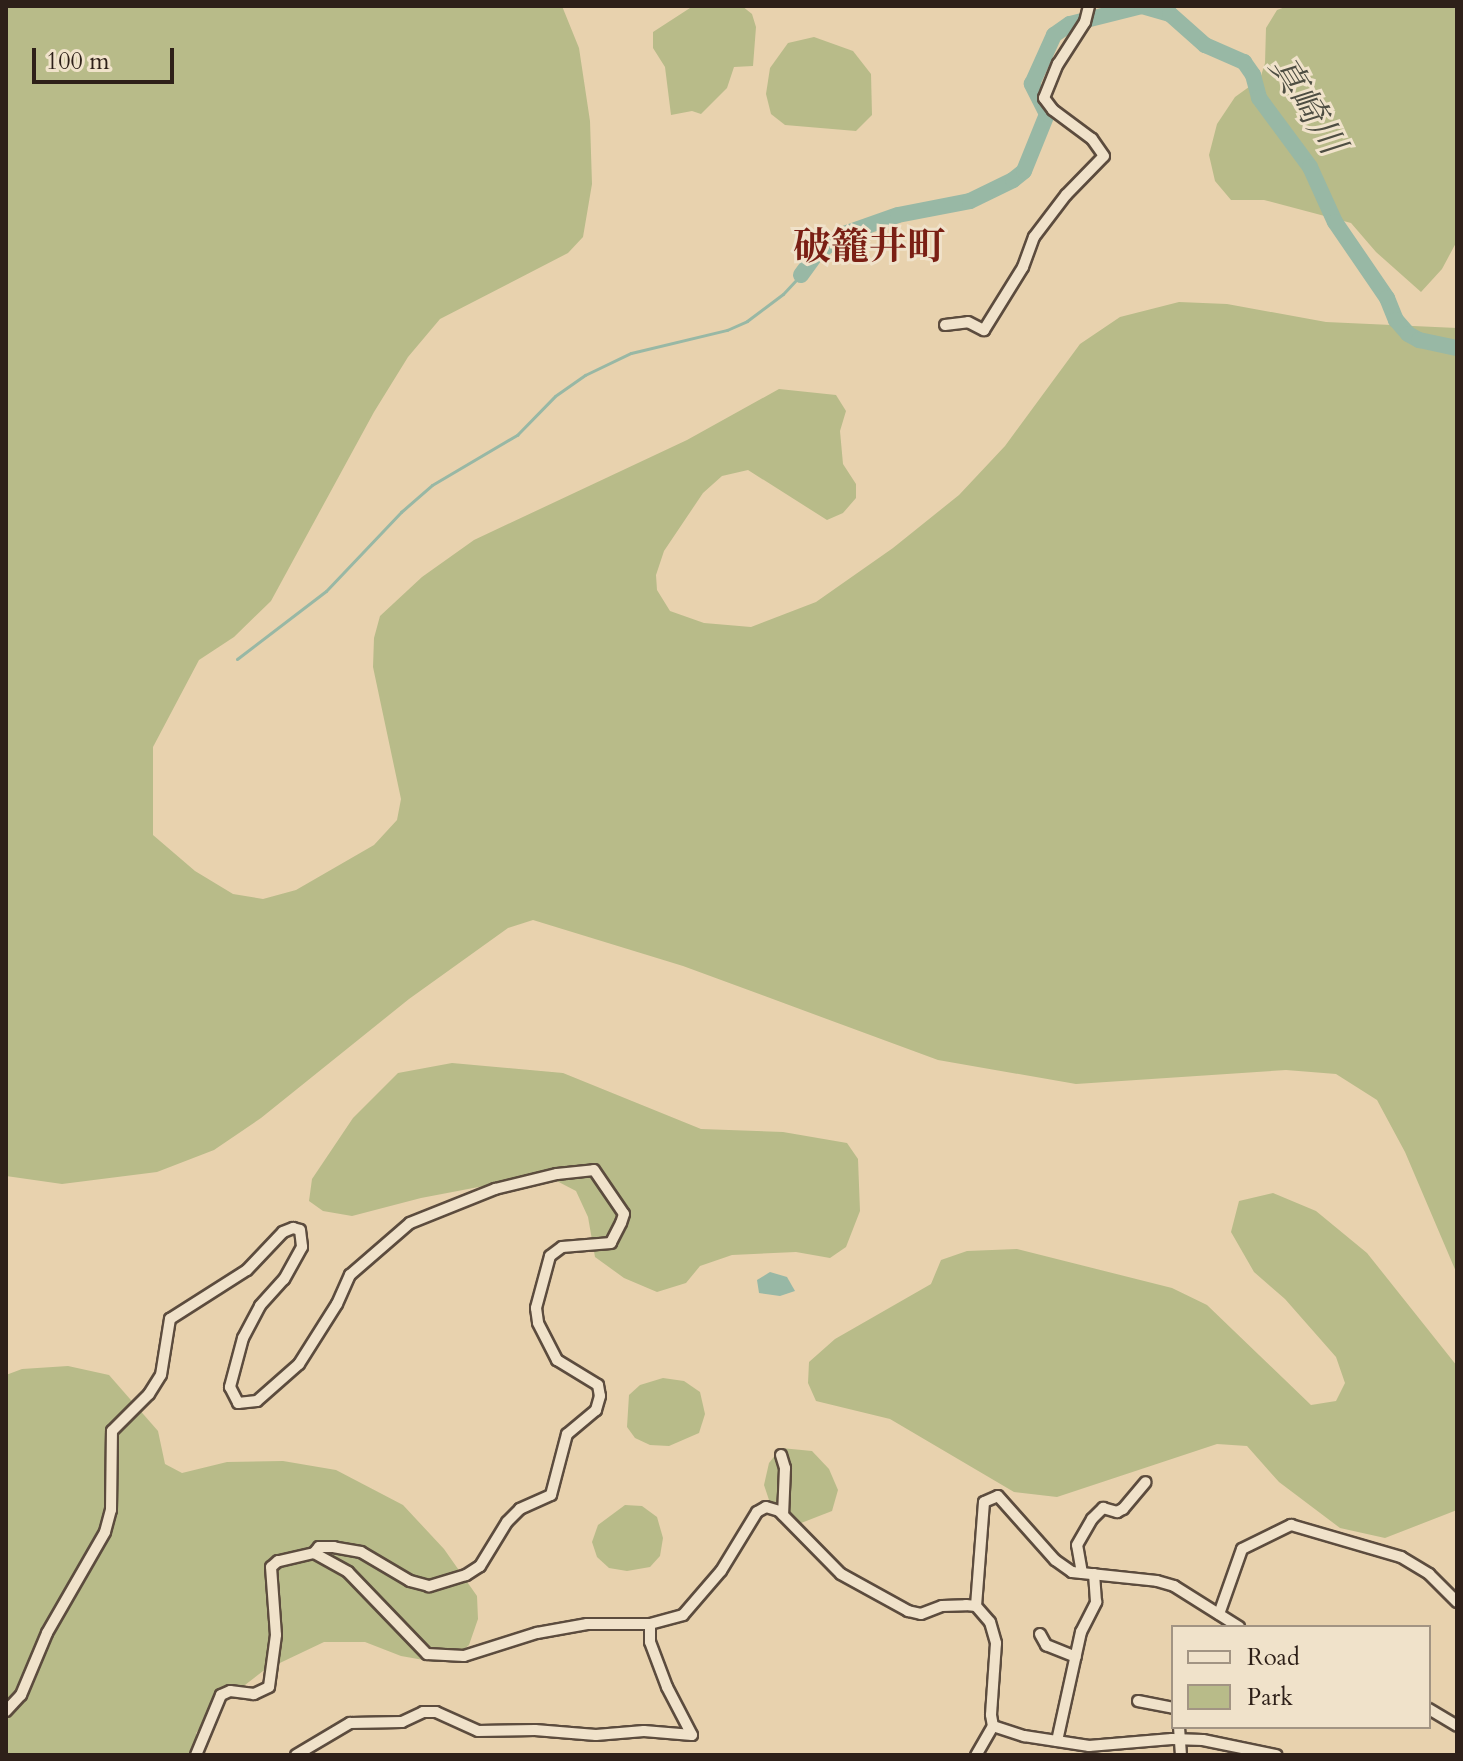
<!DOCTYPE html>
<html>
<head>
<meta charset="utf-8">
<style>
  body { margin:0 }
  #map { position:relative; width:1463px; height:1761px; overflow:hidden; background:#e8d2ae; font-family:Cardo,"Noto Serif JP",serif }
  div>[style] { position:absolute }
  [style*='--x'] { left:calc(var(--x)*1px); top:calc(var(--y)*1px); width:calc(var(--w)*1px); rotate:calc(var(--a)*1deg) }
  .green>* { inset:0; background:#b8bb89 }
  .water>* { inset:0; background:#98b8a5 }
  .stream>* { height:3px; margin:-1.5px; padding:0 1.5px; transform-origin:1.5px; border-radius:1.5px; background:#98b8a5 }
  .river>* { height:16px; margin:-8px; padding:0 8px; transform-origin:8px; border-radius:8px; background:#98b8a5 }
  .roads { filter:drop-shadow(2px 0 #5c4c3e) drop-shadow(-2px 0 #5c4c3e) drop-shadow(0 2px #5c4c3e) drop-shadow(0 -2px #5c4c3e) }
  .minor>* { height:10px; margin:-5px; padding:0 5px; transform-origin:5px; border-radius:5px; background:#f0e2ca }
  span { translate:-50% -50%; white-space:nowrap; text-align:center; line-height:1.15; -webkit-text-stroke:6px #f0e2ca; paint-order:stroke }
  .water-label { font-size:36px; color:#4e4e43; font-style:italic }
  .quarter-label { font-size:38px; color:#7a1f14; font-weight:700 }
  .frame { position:absolute; inset:0; border:8px solid #2e2019; pointer-events:none }
  .legend { position:absolute; left:1171px; top:1625px; width:260px; height:104px; box-sizing:border-box; background:#f0e2ca; border:2px solid #a29483; margin:0; padding:10px 14px; list-style:none; font-size:24px; color:#2e2019 }
  .legend li { display:flex; align-items:center; gap:16px; height:40px }
  .legend b { width:40px; border:2px solid #a29483 }
  .scale { position:absolute; left:32px; top:48px; width:142px; height:36px; box-sizing:border-box; border:4px solid #2e2019; border-top:0; padding-left:10px; font-size:24px; line-height:28px; white-space:nowrap; color:#2e2019; -webkit-text-stroke:6px #f0e2ca; paint-order:stroke }
</style>
</head>
<body>
<div id="map">
  <div class="green">
    <i style="clip-path:polygon(6px 6px,562px 6px,579px 48px,590px 121px,592px 184px,583px 237px,568px 253px,440px 319px,408px 357px,374px 412px,271px 601px,234px 637px,199px 660px,153px 747px,153px 835px,195px 871px,233px 894px,263px 899px,296px 890px,374px 845px,397px 820px,401px 799px,373px 667px,374px 638px,380px 616px,422px 577px,474px 540px,687px 440px,779px 389px,836px 395px,846px 411px,840px 431px,843px 464px,856px 484px,856px 498px,843px 513px,827px 520px,748px 470px,722px 476px,703px 493px,664px 551px,656px 575px,657px 590px,670px 611px,704px 623px,751px 627px,816px 602px,893px 548px,959px 495px,1005px 446px,1080px 344px,1120px 317px,1179px 302px,1227px 304px,1326px 322px,1457px 328px,1457px 1274px,1405px 1152px,1377px 1100px,1336px 1074px,1286px 1070px,1076px 1084px,938px 1060px,683px 966px,533px 920px,508px 928px,409px 999px,261px 1118px,214px 1150px,157px 1172px,62px 1184px,6px 1176px)"></i>
    <i style="clip-path:polygon(742px 6px,752px 14px,756px 27px,753px 66px,734px 67px,727px 88px,701px 114px,692px 111px,671px 115px,665px 67px,653px 48px,653px 32px,690px 8px)"></i>
    <i style="clip-path:polygon(1288px 6px,1457px 6px,1457px 241px,1442px 269px,1421px 292px,1376px 252px,1351px 223px,1264px 200px,1231px 200px,1215px 181px,1209px 155px,1217px 124px,1235px 97px,1260px 79px,1265px 63px,1266px 28px,1277px 10px)"></i>
    <i style="clip-path:polygon(814px 37px,853px 51px,871px 74px,872px 115px,856px 131px,785px 125px,771px 114px,766px 94px,770px 68px,788px 43px)"></i>
    <i style="clip-path:polygon(452px 1063px,563px 1073px,701px 1129px,783px 1132px,847px 1143px,858px 1159px,860px 1211px,846px 1247px,830px 1258px,796px 1252px,732px 1255px,700px 1266px,686px 1283px,657px 1292px,624px 1278px,595px 1257px,588px 1217px,576px 1191px,551px 1178px,520px 1179px,421px 1198px,352px 1216px,323px 1211px,309px 1201px,312px 1179px,353px 1118px,398px 1073px)"></i>
    <i style="clip-path:polygon(1273px 1193px,1316px 1211px,1367px 1253px,1457px 1366px,1457px 1510px,1385px 1538px,1340px 1528px,1279px 1482px,1247px 1446px,1217px 1444px,1057px 1497px,1014px 1492px,890px 1419px,816px 1401px,808px 1383px,809px 1362px,835px 1339px,931px 1284px,941px 1260px,967px 1251px,1017px 1249px,1172px 1288px,1207px 1305px,1311px 1405px,1336px 1401px,1345px 1383px,1336px 1357px,1285px 1299px,1254px 1272px,1231px 1232px,1239px 1201px)"></i>
    <i style="clip-path:polygon(68px 1366px,109px 1375px,158px 1431px,165px 1464px,182px 1473px,227px 1462px,283px 1461px,336px 1470px,403px 1505px,444px 1549px,477px 1596px,478px 1619px,469px 1645px,457px 1655px,435px 1662px,401px 1656px,365px 1642px,324px 1642px,263px 1671px,219px 1705px,196px 1733px,201px 1755px,6px 1755px,6px 1375px,22px 1369px)"></i>
    <i style="clip-path:polygon(663px 1378px,684px 1381px,700px 1392px,705px 1414px,699px 1433px,669px 1446px,650px 1445px,635px 1438px,627px 1427px,629px 1395px,640px 1385px)"></i>
    <i style="clip-path:polygon(781px 1448px,812px 1451px,829px 1469px,838px 1490px,832px 1511px,796px 1525px,770px 1503px,764px 1485px,769px 1463px)"></i>
    <i style="clip-path:polygon(625px 1505px,642px 1506px,657px 1517px,663px 1538px,660px 1556px,650px 1567px,627px 1571px,609px 1568px,597px 1557px,592px 1542px,598px 1525px)"></i>
  </div>
  <div class="water">
    <i style="clip-path:polygon(770px 1272px,787px 1277px,795px 1291px,780px 1296px,759px 1293px,757px 1280px)"></i>
  </div>
  <div class="stream">
    <i style="--x:237;--y:659;--w:112;--a:-37.4"></i>
    <i style="--x:326;--y:591;--w:109;--a:-46.5"></i>
    <i style="--x:401;--y:512;--w:41;--a:-41.1"></i>
    <i style="--x:432;--y:485;--w:99;--a:-30.5"></i>
    <i style="--x:517;--y:435;--w:54;--a:-45.7"></i>
    <i style="--x:555;--y:396;--w:37;--a:-35"></i>
    <i style="--x:585;--y:375;--w:51;--a:-25.6"></i>
    <i style="--x:631;--y:353;--w:99;--a:-13.5"></i>
    <i style="--x:727;--y:330;--w:22;--a:-24"></i>
    <i style="--x:747;--y:321;--w:45;--a:-36.9"></i>
    <i style="--x:783;--y:294;--w:26;--a:-47"></i>
  </div>
  <div class="river">
    <i style="--x:801;--y:275;--w:24;--a:-54"></i>
    <i style="--x:815;--y:256;--w:33;--a:-39"></i>
    <i style="--x:841;--y:235;--w:60;--a:-19.3"></i>
    <i style="--x:898;--y:215;--w:73;--a:-11"></i>
    <i style="--x:970;--y:201;--w:48;--a:-26"></i>
    <i style="--x:1013;--y:180;--w:14;--a:-39"></i>
    <i style="--x:1024;--y:171;--w:61;--a:-68"></i>
    <i style="--x:1047;--y:114;--w:34;--a:-117"></i>
    <i style="--x:1032;--y:84;--w:54;--a:-65.8"></i>
    <i style="--x:1054;--y:35;--w:19;--a:-35"></i>
    <i style="--x:1070;--y:24;--w:74;--a:-14"></i>
    <i style="--x:1142;--y:6;--w:29;--a:16"></i>
    <i style="--x:1170;--y:14;--w:47;--a:41.5"></i>
    <i style="--x:1205;--y:45;--w:43;--a:23.6"></i>
    <i style="--x:1244;--y:62;--w:16;--a:55"></i>
    <i style="--x:1253;--y:75;--w:24;--a:75"></i>
    <i style="--x:1259;--y:98;--w:86;--a:53.5"></i>
    <i style="--x:1310;--y:167;--w:60;--a:65.6"></i>
    <i style="--x:1335;--y:222;--w:92;--a:55.6"></i>
    <i style="--x:1387;--y:298;--w:24;--a:68"></i>
    <i style="--x:1396;--y:320;--w:18;--a:49"></i>
    <i style="--x:1408;--y:334;--w:13;--a:29"></i>
    <i style="--x:1419;--y:340;--w:39;--a:12"></i>
  </div>
  <div class="roads">
    <div class="minor">
      <i style="--x:945;--y:325;--w:23;--a:-7"></i>
      <i style="--x:968;--y:322;--w:18;--a:27"></i>
      <i style="--x:984;--y:330;--w:74;--a:-58.2"></i>
      <i style="--x:1023;--y:267;--w:32;--a:-70"></i>
      <i style="--x:1034;--y:237;--w:53;--a:-52.7"></i>
      <i style="--x:1066;--y:195;--w:54;--a:-45.7"></i>
      <i style="--x:1104;--y:156;--w:21;--a:-125"></i>
      <i style="--x:1092;--y:139;--w:49;--a:-143.4"></i>
      <i style="--x:1053;--y:110;--w:15;--a:-127"></i>
      <i style="--x:1044;--y:98;--w:37;--a:-68"></i>
      <i style="--x:1058;--y:64;--w:50;--a:-57.3"></i>
      <i style="--x:1085;--y:22;--w:16;--a:-76"></i>
      <i style="--x:781;--y:1455;--w:14;--a:73"></i>
      <i style="--x:785;--y:1468;--w:47;--a:92.4"></i>
      <i style="--x:314;--y:1553;--w:39;--a:29"></i>
      <i style="--x:348;--y:1572;--w:114;--a:46.1"></i>
      <i style="--x:427;--y:1654;--w:37;--a:3"></i>
      <i style="--x:464;--y:1656;--w:77;--a:-17.5"></i>
      <i style="--x:537;--y:1633;--w:51;--a:-10.2"></i>
      <i style="--x:587;--y:1624;--w:63;--a:0"></i>
      <i style="--x:650;--y:1624;--w:34;--a:-15"></i>
      <i style="--x:683;--y:1615;--w:58;--a:-49.2"></i>
      <i style="--x:721;--y:1571;--w:69;--a:-58.6"></i>
      <i style="--x:757;--y:1512;--w:10;--a:-29"></i>
      <i style="--x:766;--y:1507;--w:14;--a:17"></i>
      <i style="--x:779;--y:1511;--w:88;--a:45.5"></i>
      <i style="--x:841;--y:1574;--w:77;--a:28.9"></i>
      <i style="--x:908;--y:1611;--w:13;--a:13"></i>
      <i style="--x:921;--y:1614;--w:22;--a:-21"></i>
      <i style="--x:942;--y:1606;--w:24;--a:-2"></i>
      <i style="--x:966;--y:1605;--w:10;--a:6"></i>
      <i style="--x:976;--y:1606;--w:21;--a:49"></i>
      <i style="--x:990;--y:1622;--w:22;--a:74"></i>
      <i style="--x:996;--y:1643;--w:72;--a:94"></i>
      <i style="--x:991;--y:1715;--w:11;--a:80"></i>
      <i style="--x:993;--y:1726;--w:34;--a:120"></i>
      <i style="--x:1082;--y:1573;--w:28;--a:-100"></i>
      <i style="--x:1077;--y:1545;--w:30;--a:-60"></i>
      <i style="--x:1092;--y:1519;--w:16;--a:-45"></i>
      <i style="--x:1103;--y:1508;--w:15;--a:16"></i>
      <i style="--x:1117;--y:1512;--w:7;--a:-27"></i>
      <i style="--x:1123;--y:1509;--w:35;--a:-50"></i>
      <i style="--x:976;--y:1606;--w:104;--a:-85.6"></i>
      <i style="--x:984;--y:1502;--w:15;--a:-23"></i>
      <i style="--x:998;--y:1496;--w:86;--a:48.3"></i>
      <i style="--x:1055;--y:1560;--w:21;--a:35"></i>
      <i style="--x:1072;--y:1572;--w:85;--a:6"></i>
      <i style="--x:1157;--y:1581;--w:18;--a:16"></i>
      <i style="--x:1174;--y:1586;--w:77;--a:32.2"></i>
      <i style="--x:1219;--y:1614;--w:69;--a:-70.5"></i>
      <i style="--x:1242;--y:1549;--w:55;--a:-26.1"></i>
      <i style="--x:1291;--y:1525;--w:115;--a:16.2"></i>
      <i style="--x:1401;--y:1557;--w:33;--a:31"></i>
      <i style="--x:1429;--y:1574;--w:40;--a:45"></i>
      <i style="--x:1040;--y:1634;--w:13;--a:61"></i>
      <i style="--x:1046;--y:1645;--w:32;--a:22"></i>
      <i style="--x:1138;--y:1701;--w:36;--a:11"></i>
      <i style="--x:1429;--y:1709;--w:33;--a:31"></i>
      <i style="--x:6;--y:1711;--w:22;--a:-47"></i>
      <i style="--x:21;--y:1695;--w:67;--a:-67.2"></i>
      <i style="--x:47;--y:1633;--w:116;--a:-60.1"></i>
      <i style="--x:105;--y:1532;--w:23;--a:-75"></i>
      <i style="--x:111;--y:1510;--w:79;--a:-89.3"></i>
      <i style="--x:112;--y:1431;--w:52;--a:-45"></i>
      <i style="--x:149;--y:1394;--w:22;--a:-58"></i>
      <i style="--x:161;--y:1375;--w:57;--a:-80.9"></i>
      <i style="--x:170;--y:1319;--w:91;--a:-32.5"></i>
      <i style="--x:247;--y:1270;--w:52;--a:-46.5"></i>
      <i style="--x:283;--y:1232;--w:11;--a:-22"></i>
      <i style="--x:293;--y:1228;--w:7;--a:16"></i>
      <i style="--x:300;--y:1230;--w:17;--a:83"></i>
      <i style="--x:302;--y:1247;--w:37;--a:119"></i>
      <i style="--x:284;--y:1279;--w:36;--a:132"></i>
      <i style="--x:260;--y:1306;--w:36;--a:118"></i>
      <i style="--x:243;--y:1338;--w:51;--a:104.9"></i>
      <i style="--x:230;--y:1387;--w:18;--a:63"></i>
      <i style="--x:238;--y:1403;--w:19;--a:-6"></i>
      <i style="--x:257;--y:1401;--w:56;--a:-41.4"></i>
      <i style="--x:299;--y:1364;--w:71;--a:-57.7"></i>
      <i style="--x:337;--y:1304;--w:32;--a:-66"></i>
      <i style="--x:350;--y:1275;--w:79;--a:-40.9"></i>
      <i style="--x:410;--y:1223;--w:92;--a:-21.8"></i>
      <i style="--x:495;--y:1189;--w:64;--a:-13.6"></i>
      <i style="--x:557;--y:1174;--w:37;--a:-6"></i>
      <i style="--x:594;--y:1170;--w:53;--a:55.7"></i>
      <i style="--x:624;--y:1214;--w:9;--a:108"></i>
      <i style="--x:621;--y:1223;--w:22;--a:117"></i>
      <i style="--x:611;--y:1243;--w:49;--a:175.3"></i>
      <i style="--x:562;--y:1247;--w:15;--a:143"></i>
      <i style="--x:550;--y:1256;--w:54;--a:105.1"></i>
      <i style="--x:536;--y:1308;--w:15;--a:82"></i>
      <i style="--x:538;--y:1323;--w:42;--a:62.8"></i>
      <i style="--x:557;--y:1360;--w:48;--a:31.4"></i>
      <i style="--x:598;--y:1385;--w:11;--a:80"></i>
      <i style="--x:600;--y:1396;--w:15;--a:106"></i>
      <i style="--x:596;--y:1410;--w:38;--a:140"></i>
      <i style="--x:567;--y:1434;--w:63;--a:104.7"></i>
      <i style="--x:551;--y:1495;--w:34;--a:156"></i>
      <i style="--x:520;--y:1509;--w:18;--a:135"></i>
      <i style="--x:507;--y:1522;--w:52;--a:121.5"></i>
      <i style="--x:480;--y:1566;--w:17;--a:147"></i>
      <i style="--x:466;--y:1575;--w:39;--a:163"></i>
      <i style="--x:429;--y:1586;--w:20;--a:-165"></i>
      <i style="--x:410;--y:1581;--w:57;--a:-149.4"></i>
      <i style="--x:361;--y:1552;--w:27;--a:-170"></i>
      <i style="--x:334;--y:1547;--w:15;--a:180"></i>
      <i style="--x:319;--y:1547;--w:8;--a:130"></i>
      <i style="--x:314;--y:1553;--w:37;--a:167"></i>
      <i style="--x:278;--y:1561;--w:9;--a:139"></i>
      <i style="--x:271;--y:1567;--w:68;--a:85.8"></i>
      <i style="--x:276;--y:1635;--w:52;--a:97.7"></i>
      <i style="--x:269;--y:1687;--w:17;--a:155"></i>
      <i style="--x:254;--y:1694;--w:24;--a:-173"></i>
      <i style="--x:230;--y:1691;--w:10;--a:156"></i>
      <i style="--x:221;--y:1695;--w:65;--a:112.6"></i>
      <i style="--x:993;--y:1726;--w:33;--a:18"></i>
      <i style="--x:1024;--y:1736;--w:66;--a:8.7"></i>
      <i style="--x:1089;--y:1746;--w:83;--a:-4.8"></i>
      <i style="--x:1172;--y:1739;--w:31;--a:2"></i>
      <i style="--x:1203;--y:1740;--w:75;--a:11.6"></i>
      <i style="--x:1179;--y:1727;--w:28;--a:86"></i>
      <i style="--x:1057;--y:1741;--w:112;--a:-77.6"></i>
      <i style="--x:1081;--y:1632;--w:34;--a:-63"></i>
      <i style="--x:1096;--y:1602;--w:28;--a:-94"></i>
      <i style="--x:296;--y:1755;--w:63;--a:-30.7"></i>
      <i style="--x:350;--y:1723;--w:52;--a:-1.1"></i>
      <i style="--x:402;--y:1722;--w:23;--a:-25"></i>
      <i style="--x:423;--y:1712;--w:13;--a:0"></i>
      <i style="--x:436;--y:1712;--w:46;--a:24.3"></i>
      <i style="--x:478;--y:1731;--w:57;--a:-1"></i>
      <i style="--x:535;--y:1730;--w:61;--a:4.7"></i>
      <i style="--x:596;--y:1735;--w:48;--a:-4.8"></i>
      <i style="--x:644;--y:1731;--w:48;--a:4.8"></i>
      <i style="--x:692;--y:1735;--w:54;--a:-117.5"></i>
      <i style="--x:667;--y:1687;--w:48;--a:-110.7"></i>
      <i style="--x:650;--y:1642;--w:18;--a:-90"></i>
    </div>
  </div>
  <div class="water-label">
    <span style="left:1307px;top:105px;rotate:58deg">真崎川</span>
  </div>
  <div class="quarter-label">
    <span style="left:869px;top:248px">破籠井町</span>
  </div>
  <div class="frame"></div>
  <ul class="legend">
  <li><b style="height:10px;background:#f0e2ca"></b>Road</li>
  <li><b style="height:22px;background:#b8bb89"></b>Park</li>
  </ul>
  <div class="scale">100 m</div>
</div>
</body>
</html>
